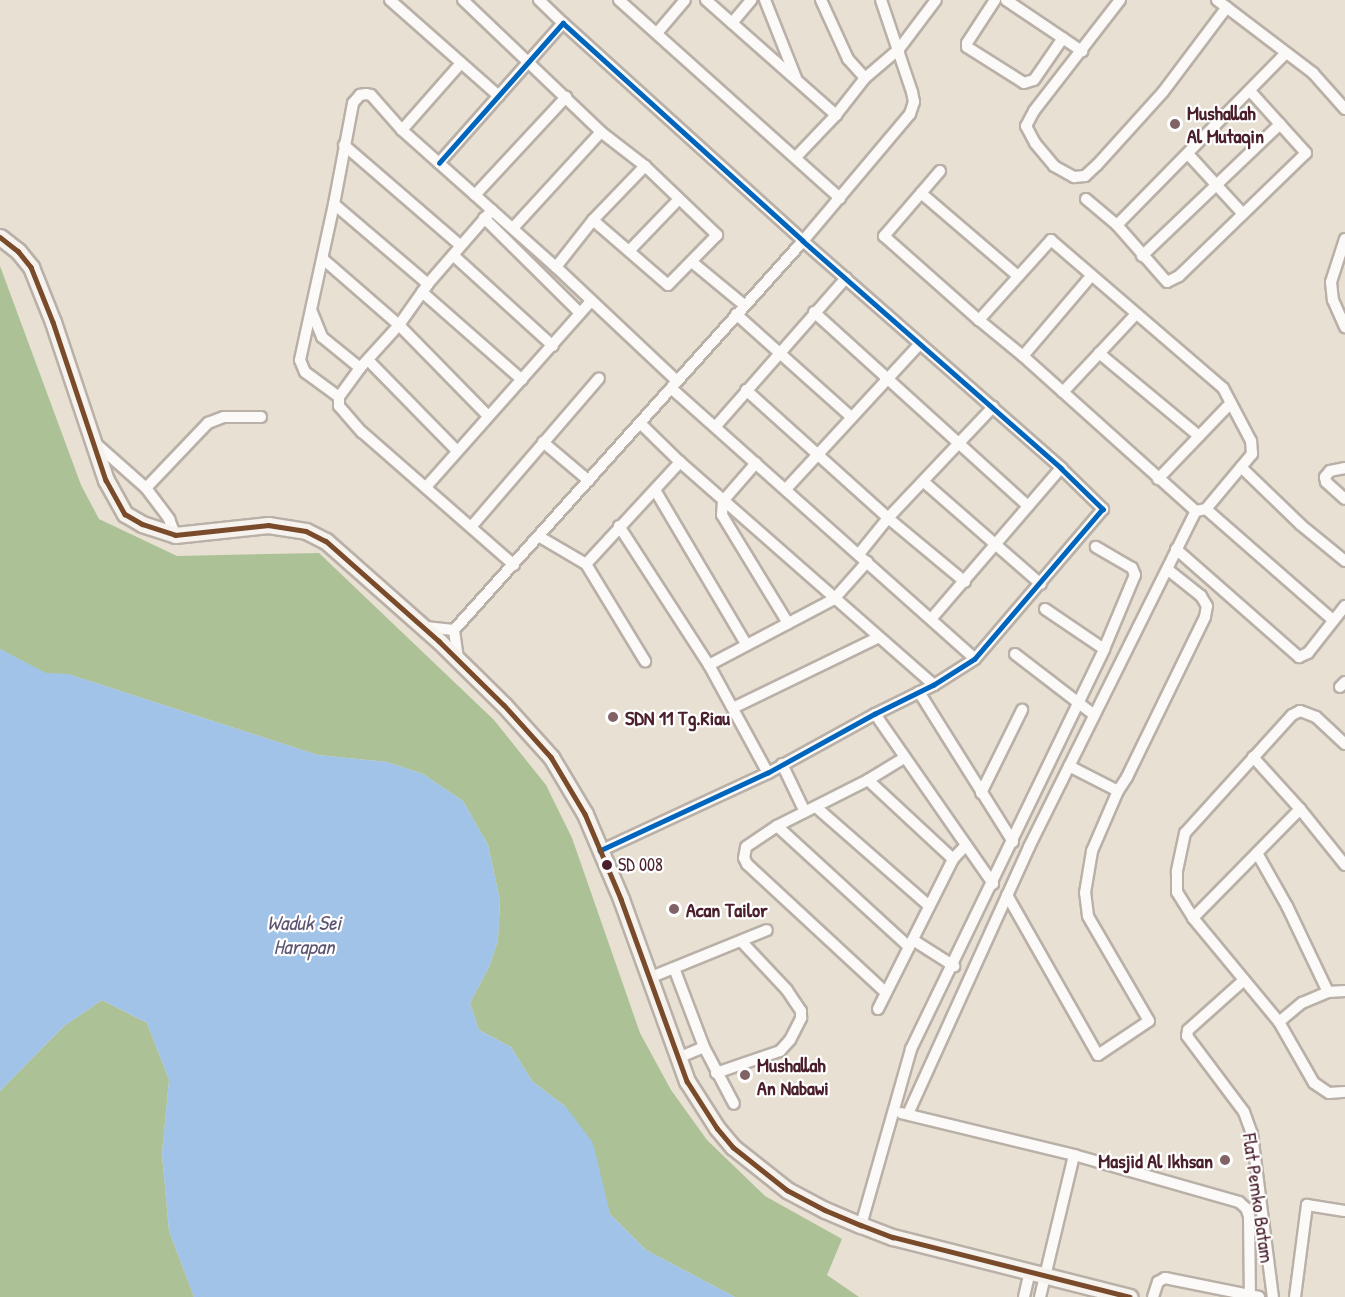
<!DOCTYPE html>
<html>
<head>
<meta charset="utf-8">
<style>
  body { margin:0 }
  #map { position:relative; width:1345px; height:1297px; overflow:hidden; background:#e8e0d2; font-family:"Patrick Hand",sans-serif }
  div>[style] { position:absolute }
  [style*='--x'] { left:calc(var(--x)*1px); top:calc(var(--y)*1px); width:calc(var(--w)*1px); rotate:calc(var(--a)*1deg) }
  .forest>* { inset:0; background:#acc296 }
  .water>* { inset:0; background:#a1c3e7 }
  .roads { filter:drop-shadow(2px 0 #b9b0a8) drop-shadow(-2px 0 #b9b0a8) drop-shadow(0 2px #b9b0a8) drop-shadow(0 -2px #b9b0a8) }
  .street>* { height:10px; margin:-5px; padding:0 5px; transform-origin:5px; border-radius:5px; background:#fcfaf8 }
  .secondary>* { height:15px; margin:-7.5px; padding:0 7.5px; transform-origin:7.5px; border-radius:7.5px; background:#f6f2ed }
  .bus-1>* { height:4.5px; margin:-2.25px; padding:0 2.25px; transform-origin:2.25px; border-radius:2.25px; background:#0065bd }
  .bus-2>* { height:4.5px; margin:-2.25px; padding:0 2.25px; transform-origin:2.25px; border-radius:2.25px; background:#7a4b2a }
  .dots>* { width:16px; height:16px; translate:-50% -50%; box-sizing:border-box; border:3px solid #fff; border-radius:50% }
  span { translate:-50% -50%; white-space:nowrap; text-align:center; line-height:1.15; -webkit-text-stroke:4.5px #fff; paint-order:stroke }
  .bus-label { font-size:18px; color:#4a1f2b }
  .left { translate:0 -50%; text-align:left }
  .poi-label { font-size:20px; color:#4a1f2b; font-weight:700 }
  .right { translate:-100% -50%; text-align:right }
  .street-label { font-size:20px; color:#4a1f2b }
  .water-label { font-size:21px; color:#5e5470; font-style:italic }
</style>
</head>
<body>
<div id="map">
  <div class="forest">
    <i style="clip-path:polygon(0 266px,81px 485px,99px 519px,177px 556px,319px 553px,494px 720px,546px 785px,572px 838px,640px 1033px,671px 1090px,707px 1140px,765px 1196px,842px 1239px,827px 1275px,859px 1297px,735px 1297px,646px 1250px,610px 1214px,601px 1181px,566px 1107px,532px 1081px,511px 1047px,479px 1030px,470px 1003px,489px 967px,498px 940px,500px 900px,488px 845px,463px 801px,423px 774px,387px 762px,318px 755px,68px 674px,46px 674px,0 649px)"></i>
    <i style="clip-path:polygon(102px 1000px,147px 1023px,169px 1080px,162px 1154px,169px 1231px,194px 1297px,0 1297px,0 1091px,64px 1026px)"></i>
  </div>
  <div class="water">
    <i style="clip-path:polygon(0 649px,46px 673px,68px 674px,318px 755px,387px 762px,423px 774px,463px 801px,488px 845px,500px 900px,498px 940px,489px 967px,470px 1003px,479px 1030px,511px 1047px,532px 1081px,566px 1107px,593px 1143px,610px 1214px,646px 1250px,735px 1297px,194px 1297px,169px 1231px,162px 1154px,169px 1080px,147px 1023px,102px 1000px,64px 1026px,0 1091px)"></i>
  </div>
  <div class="roads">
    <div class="street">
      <i style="--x:390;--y:0;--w:145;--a:41.4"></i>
      <i style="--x:463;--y:0;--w:191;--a:43.7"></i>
      <i style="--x:601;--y:132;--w:56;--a:37.7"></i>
      <i style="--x:645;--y:166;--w:100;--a:43.8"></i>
      <i style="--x:717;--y:235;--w:70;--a:134.4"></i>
      <i style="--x:668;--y:285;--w:99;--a:-139.1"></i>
      <i style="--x:539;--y:0;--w:33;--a:44"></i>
      <i style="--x:619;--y:0;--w:297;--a:41.9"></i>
      <i style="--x:706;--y:0;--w:174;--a:41.5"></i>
      <i style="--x:765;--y:0;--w:84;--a:68.3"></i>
      <i style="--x:821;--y:0;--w:65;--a:65.4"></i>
      <i style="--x:848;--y:59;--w:25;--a:48"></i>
      <i style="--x:995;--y:0;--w:51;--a:123.1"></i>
      <i style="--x:967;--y:43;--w:4;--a:90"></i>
      <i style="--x:967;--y:47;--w:67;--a:32.3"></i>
      <i style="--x:1024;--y:83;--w:10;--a:-17"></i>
      <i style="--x:1034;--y:80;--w:51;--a:-55.4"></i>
      <i style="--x:1006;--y:0;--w:92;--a:33.9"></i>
      <i style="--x:1120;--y:0;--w:140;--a:127.8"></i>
      <i style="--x:1034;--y:111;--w:17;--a:118"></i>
      <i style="--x:1026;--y:126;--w:19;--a:62"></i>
      <i style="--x:1035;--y:143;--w:30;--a:50"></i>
      <i style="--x:1054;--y:166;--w:23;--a:29"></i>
      <i style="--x:1074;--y:177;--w:11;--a:-5"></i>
      <i style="--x:1085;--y:176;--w:16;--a:-43"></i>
      <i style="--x:1097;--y:165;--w:98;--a:-47.9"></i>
      <i style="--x:1163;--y:92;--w:106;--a:-53"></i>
      <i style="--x:1217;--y:0;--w:121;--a:37.2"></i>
      <i style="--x:1313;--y:73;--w:48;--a:48.4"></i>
      <i style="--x:732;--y:23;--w:30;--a:-50"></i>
      <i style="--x:657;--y:33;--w:43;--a:-49.7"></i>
      <i style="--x:1251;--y:92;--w:82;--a:48"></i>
      <i style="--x:1306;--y:153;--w:177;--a:135.9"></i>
      <i style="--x:1179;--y:276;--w:13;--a:153"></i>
      <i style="--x:1167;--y:282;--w:76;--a:-131.3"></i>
      <i style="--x:1117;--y:225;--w:241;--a:-45.5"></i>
      <i style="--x:402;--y:130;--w:89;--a:-48.6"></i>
      <i style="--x:344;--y:145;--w:153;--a:40.8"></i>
      <i style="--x:1188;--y:154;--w:81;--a:47.5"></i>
      <i style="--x:796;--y:157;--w:58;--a:-46.4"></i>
      <i style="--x:836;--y:115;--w:47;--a:-51.9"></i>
      <i style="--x:865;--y:78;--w:45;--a:-40.5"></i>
      <i style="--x:899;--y:49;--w:61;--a:-52.9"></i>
      <i style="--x:439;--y:163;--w:187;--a:-48.5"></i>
      <i style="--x:563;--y:23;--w:324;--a:42.2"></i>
      <i style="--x:803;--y:241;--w:344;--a:41.3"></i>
      <i style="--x:1061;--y:468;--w:59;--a:44.3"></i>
      <i style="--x:1103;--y:509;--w:197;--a:130.5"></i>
      <i style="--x:975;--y:659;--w:49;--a:147.6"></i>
      <i style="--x:934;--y:685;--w:66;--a:153.8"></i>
      <i style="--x:875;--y:714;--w:122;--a:151.1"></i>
      <i style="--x:768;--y:773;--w:185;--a:155.1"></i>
      <i style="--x:940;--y:171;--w:86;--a:130.7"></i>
      <i style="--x:884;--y:236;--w:127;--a:41.5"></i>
      <i style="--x:979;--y:320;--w:57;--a:39.3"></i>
      <i style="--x:1023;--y:356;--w:232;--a:41.9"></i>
      <i style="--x:1196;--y:511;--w:10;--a:-11"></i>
      <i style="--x:1206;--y:509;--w:72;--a:-50.1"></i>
      <i style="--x:1252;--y:454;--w:13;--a:-94"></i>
      <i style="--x:1251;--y:441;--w:60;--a:-117.8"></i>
      <i style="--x:1223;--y:388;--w:227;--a:-139.3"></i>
      <i style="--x:1051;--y:240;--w:108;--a:132"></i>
      <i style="--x:921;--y:193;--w:128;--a:40.6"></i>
      <i style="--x:475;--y:195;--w:134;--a:-47.1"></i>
      <i style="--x:1086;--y:199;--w:40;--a:40"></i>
      <i style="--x:334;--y:204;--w:123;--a:40.4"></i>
      <i style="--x:492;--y:210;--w:98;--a:130.9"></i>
      <i style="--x:428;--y:284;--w:50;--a:125.3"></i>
      <i style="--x:399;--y:325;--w:58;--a:132.2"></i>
      <i style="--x:360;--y:368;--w:36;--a:126"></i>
      <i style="--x:339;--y:397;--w:9;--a:90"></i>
      <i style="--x:339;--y:406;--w:35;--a:49"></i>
      <i style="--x:362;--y:432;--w:202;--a:41.2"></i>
      <i style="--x:484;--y:218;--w:135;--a:44.7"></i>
      <i style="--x:513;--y:228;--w:130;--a:-47.5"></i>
      <i style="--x:1345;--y:239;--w:45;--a:108"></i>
      <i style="--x:1331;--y:282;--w:18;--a:84"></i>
      <i style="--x:1333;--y:300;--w:30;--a:66"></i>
      <i style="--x:629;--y:251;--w:72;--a:-46.1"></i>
      <i style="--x:453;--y:255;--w:135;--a:42.3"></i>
      <i style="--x:1142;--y:256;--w:191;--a:-43.7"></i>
      <i style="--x:323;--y:259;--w:101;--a:41"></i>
      <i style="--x:399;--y:325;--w:127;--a:45.6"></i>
      <i style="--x:692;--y:262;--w:67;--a:39.6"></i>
      <i style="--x:556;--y:267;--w:60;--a:-51.8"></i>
      <i style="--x:593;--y:220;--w:75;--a:-46.1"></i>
      <i style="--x:422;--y:292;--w:133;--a:41.3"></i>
      <i style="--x:312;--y:312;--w:27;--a:68"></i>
      <i style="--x:322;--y:337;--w:49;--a:39.2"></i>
      <i style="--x:814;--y:312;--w:289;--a:42.2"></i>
      <i style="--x:736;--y:314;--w:154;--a:41.8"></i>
      <i style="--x:1099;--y:353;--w:130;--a:39.7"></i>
      <i style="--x:1023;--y:356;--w:106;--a:-49.6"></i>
      <i style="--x:368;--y:360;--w:126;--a:45.6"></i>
      <i style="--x:671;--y:388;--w:407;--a:41.7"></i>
      <i style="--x:746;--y:390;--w:191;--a:42"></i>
      <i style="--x:888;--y:518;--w:100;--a:39.7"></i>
      <i style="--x:1063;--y:392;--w:105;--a:-46.9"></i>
      <i style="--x:339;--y:397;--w:42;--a:-143.7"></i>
      <i style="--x:305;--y:372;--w:13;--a:-113"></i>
      <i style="--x:300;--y:360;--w:160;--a:-77.7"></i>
      <i style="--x:334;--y:204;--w:103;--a:-79.3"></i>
      <i style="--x:353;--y:103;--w:11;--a:-49"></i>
      <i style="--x:360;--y:95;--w:6;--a:-9"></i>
      <i style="--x:366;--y:94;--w:5;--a:11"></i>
      <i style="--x:371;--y:95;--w:47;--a:48.5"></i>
      <i style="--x:402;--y:130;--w:206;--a:41.7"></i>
      <i style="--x:556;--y:267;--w:166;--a:43.3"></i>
      <i style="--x:641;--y:424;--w:54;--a:44.3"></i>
      <i style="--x:680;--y:462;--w:338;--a:41.3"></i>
      <i style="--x:716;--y:426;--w:197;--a:-48.7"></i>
      <i style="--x:94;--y:442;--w:69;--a:41.5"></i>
      <i style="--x:146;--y:488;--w:39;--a:53"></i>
      <i style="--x:169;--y:519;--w:17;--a:69"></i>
      <i style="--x:543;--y:442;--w:60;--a:40.3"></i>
      <i style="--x:756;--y:463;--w:50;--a:131"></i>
      <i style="--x:723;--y:501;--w:14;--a:94"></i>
      <i style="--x:722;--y:515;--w:127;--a:58.6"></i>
      <i style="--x:1241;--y:467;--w:83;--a:44"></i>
      <i style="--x:1301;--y:525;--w:57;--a:39.3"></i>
      <i style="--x:1345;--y:468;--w:15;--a:169"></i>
      <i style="--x:1330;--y:471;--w:8;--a:130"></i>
      <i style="--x:1325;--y:477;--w:5;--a:79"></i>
      <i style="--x:1326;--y:482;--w:25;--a:42"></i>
      <i style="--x:1158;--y:479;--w:104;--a:-46.2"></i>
      <i style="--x:924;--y:482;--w:155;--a:41.1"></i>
      <i style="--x:426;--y:487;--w:249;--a:-48.4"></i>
      <i style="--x:146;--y:488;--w:90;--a:-46.4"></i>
      <i style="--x:208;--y:423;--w:17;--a:-21"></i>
      <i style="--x:224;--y:417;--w:37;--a:0"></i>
      <i style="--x:786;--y:489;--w:197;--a:-47.3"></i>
      <i style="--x:655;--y:490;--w:179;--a:59.4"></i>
      <i style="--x:1206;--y:509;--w:169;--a:41.2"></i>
      <i style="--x:619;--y:526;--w:166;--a:57.1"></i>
      <i style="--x:709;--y:665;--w:123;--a:61.4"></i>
      <i style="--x:471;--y:527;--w:196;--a:-49.3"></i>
      <i style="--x:540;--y:537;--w:53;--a:30.4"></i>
      <i style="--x:586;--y:564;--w:114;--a:58.7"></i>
      <i style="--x:1176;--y:549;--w:164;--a:41.3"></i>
      <i style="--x:1299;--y:657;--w:10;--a:-24"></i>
      <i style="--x:1308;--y:653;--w:60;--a:-51.8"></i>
      <i style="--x:859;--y:554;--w:46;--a:-51.1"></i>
      <i style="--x:888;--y:518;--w:153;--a:-46.6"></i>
      <i style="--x:586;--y:564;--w:139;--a:-47.3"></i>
      <i style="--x:1045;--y:609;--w:71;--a:34.1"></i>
      <i style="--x:932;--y:618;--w:198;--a:-49.3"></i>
      <i style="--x:425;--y:627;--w:29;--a:6"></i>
      <i style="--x:1015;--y:654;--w:98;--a:37.6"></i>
      <i style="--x:458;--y:659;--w:29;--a:-98"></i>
      <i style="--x:454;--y:630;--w:523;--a:-48.1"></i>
      <i style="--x:803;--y:241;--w:166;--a:-49.9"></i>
      <i style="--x:910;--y:114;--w:13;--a:-72"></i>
      <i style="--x:914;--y:102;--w:10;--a:-101"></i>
      <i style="--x:912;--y:92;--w:97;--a:-108.6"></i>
      <i style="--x:709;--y:665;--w:141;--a:-27.8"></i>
      <i style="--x:834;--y:599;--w:50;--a:-48.3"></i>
      <i style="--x:1340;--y:687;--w:7;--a:-45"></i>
      <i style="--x:919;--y:692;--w:177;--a:57.9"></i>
      <i style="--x:733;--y:708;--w:162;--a:-25.9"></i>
      <i style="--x:875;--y:714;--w:207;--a:55.2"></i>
      <i style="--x:1345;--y:744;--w:40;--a:-137"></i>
      <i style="--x:1316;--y:717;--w:17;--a:-159"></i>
      <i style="--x:1300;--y:711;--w:9;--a:153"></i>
      <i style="--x:1292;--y:715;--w:159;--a:132.2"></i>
      <i style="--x:1185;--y:833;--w:40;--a:102"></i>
      <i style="--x:1177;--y:872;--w:20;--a:90"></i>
      <i style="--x:1177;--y:892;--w:31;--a:58"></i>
      <i style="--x:1193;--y:918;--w:135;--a:50.4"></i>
      <i style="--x:1279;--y:1022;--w:70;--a:60.2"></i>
      <i style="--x:1314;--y:1083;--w:18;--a:34"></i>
      <i style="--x:1329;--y:1093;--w:16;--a:-4"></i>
      <i style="--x:1253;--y:757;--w:70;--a:47.9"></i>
      <i style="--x:1300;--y:809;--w:72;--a:51.2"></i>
      <i style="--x:904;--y:758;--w:42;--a:148.6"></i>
      <i style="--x:868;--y:780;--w:102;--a:153.2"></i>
      <i style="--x:777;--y:826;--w:179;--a:42.5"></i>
      <i style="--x:782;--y:764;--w:53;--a:64.4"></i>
      <i style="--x:1069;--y:766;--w:55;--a:27"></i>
      <i style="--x:1118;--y:791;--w:17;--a:-57"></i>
      <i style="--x:1127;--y:777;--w:178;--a:-64"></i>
      <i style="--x:1205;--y:617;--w:11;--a:-80"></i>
      <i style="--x:1207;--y:606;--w:12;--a:-121"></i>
      <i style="--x:1201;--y:596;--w:43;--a:-141.5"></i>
      <i style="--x:868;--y:780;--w:116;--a:42.9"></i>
      <i style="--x:981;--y:793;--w:93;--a:-63.7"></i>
      <i style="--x:816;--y:807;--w:150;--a:41.2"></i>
      <i style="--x:777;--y:826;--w:37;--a:146"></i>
      <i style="--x:746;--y:847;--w:11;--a:100"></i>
      <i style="--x:744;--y:858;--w:7;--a:63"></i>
      <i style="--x:747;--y:864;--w:188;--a:42.8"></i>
      <i style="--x:1257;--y:853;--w:61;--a:60.5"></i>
      <i style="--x:1287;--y:906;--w:95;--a:64.5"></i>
      <i style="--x:1007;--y:895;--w:184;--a:60.4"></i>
      <i style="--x:1098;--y:1055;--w:61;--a:-33.7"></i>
      <i style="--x:1149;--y:1021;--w:121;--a:-120.2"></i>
      <i style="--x:1088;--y:916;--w:23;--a:-97"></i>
      <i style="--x:1085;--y:893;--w:43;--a:-80.5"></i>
      <i style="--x:1092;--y:851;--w:65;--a:-66.6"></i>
      <i style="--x:1193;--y:918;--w:153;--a:-45.5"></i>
      <i style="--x:913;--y:940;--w:49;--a:32.4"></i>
      <i style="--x:674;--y:968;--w:85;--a:69.2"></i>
      <i style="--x:649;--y:978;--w:127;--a:-22.1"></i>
      <i style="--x:1244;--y:980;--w:75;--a:138.2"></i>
      <i style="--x:1188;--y:1030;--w:6;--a:99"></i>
      <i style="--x:1187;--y:1036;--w:95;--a:53.1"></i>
      <i style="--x:1244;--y:1112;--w:23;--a:70"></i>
      <i style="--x:1252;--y:1134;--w:164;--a:82.7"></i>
      <i style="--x:878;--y:1009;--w:168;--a:-63.4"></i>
      <i style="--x:953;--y:859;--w:19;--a:-47"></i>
      <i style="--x:1279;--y:1022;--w:30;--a:-40"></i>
      <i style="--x:1302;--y:1003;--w:28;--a:-23"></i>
      <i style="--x:1328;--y:992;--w:17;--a:-3"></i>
      <i style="--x:678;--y:1058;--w:28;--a:-23"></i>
      <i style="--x:704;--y:1047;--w:64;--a:62.2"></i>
      <i style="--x:716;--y:1073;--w:68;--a:-19"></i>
      <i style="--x:780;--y:1051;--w:15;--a:-48"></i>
      <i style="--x:790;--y:1040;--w:25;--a:-63"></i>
      <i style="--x:801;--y:1018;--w:7;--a:-90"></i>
      <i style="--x:801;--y:1011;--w:25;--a:-124"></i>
      <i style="--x:787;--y:990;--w:66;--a:-133.2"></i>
      <i style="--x:901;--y:1113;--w:178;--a:13.6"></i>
      <i style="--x:1074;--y:1155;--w:172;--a:15.9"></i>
      <i style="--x:1239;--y:1202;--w:9;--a:41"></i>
      <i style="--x:1246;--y:1208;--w:9;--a:69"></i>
      <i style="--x:1249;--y:1216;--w:79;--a:89.3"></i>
      <i style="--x:908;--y:1114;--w:293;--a:-65.6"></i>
      <i style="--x:1029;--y:847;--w:375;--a:-63.6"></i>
      <i style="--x:861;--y:1225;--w:183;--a:-74.1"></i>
      <i style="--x:911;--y:1049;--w:444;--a:-64.2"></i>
      <i style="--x:1104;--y:649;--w:80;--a:-67.3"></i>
      <i style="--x:1135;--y:575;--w:8;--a:-113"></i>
      <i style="--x:1132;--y:568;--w:42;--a:-149.7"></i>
      <i style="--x:1024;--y:1297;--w:27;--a:-77"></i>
      <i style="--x:1040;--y:1297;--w:146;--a:-76.5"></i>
      <i style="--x:1153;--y:1297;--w:16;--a:-72"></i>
      <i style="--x:1158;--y:1282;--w:8;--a:-30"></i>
      <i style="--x:1165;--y:1278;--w:96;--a:11.4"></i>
      <i style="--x:1295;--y:1297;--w:93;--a:-82.6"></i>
      <i style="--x:1307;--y:1205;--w:38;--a:9"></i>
    </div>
    <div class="secondary">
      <i style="--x:0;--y:237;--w:23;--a:38"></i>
      <i style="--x:18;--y:251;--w:21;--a:51"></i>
      <i style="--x:31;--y:267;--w:59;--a:68.2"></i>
      <i style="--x:53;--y:322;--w:167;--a:71.5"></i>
      <i style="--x:106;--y:480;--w:39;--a:61"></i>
      <i style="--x:125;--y:514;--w:20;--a:30"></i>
      <i style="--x:142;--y:524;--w:35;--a:18"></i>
      <i style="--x:175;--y:535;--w:94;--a:-6.1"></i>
      <i style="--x:268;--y:525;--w:38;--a:9"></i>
      <i style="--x:306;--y:531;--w:22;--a:27"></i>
      <i style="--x:326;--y:541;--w:151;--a:41.5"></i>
      <i style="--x:439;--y:641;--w:91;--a:44.6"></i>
      <i style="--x:504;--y:705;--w:70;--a:47.9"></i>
      <i style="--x:551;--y:757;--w:66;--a:59.2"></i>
      <i style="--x:585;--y:814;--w:92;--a:67"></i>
      <i style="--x:621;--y:899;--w:194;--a:70.1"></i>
      <i style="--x:687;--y:1081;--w:56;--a:57.4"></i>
      <i style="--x:717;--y:1128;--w:25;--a:50"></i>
      <i style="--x:733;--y:1147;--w:69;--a:38.5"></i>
      <i style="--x:787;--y:1190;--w:43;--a:27.8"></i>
      <i style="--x:825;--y:1210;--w:39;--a:23"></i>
      <i style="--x:861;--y:1225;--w:34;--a:21"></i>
      <i style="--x:893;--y:1237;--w:244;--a:14.2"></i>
    </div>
  </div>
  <div class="bus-1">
    <i style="--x:439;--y:163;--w:187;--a:-48.5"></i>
    <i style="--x:563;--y:23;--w:324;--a:42.2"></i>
    <i style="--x:803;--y:241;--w:344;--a:41.3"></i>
    <i style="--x:1061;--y:468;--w:59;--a:44.3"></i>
    <i style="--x:1103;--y:509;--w:197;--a:130.5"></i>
    <i style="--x:975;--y:659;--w:49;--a:147.6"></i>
    <i style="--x:934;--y:685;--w:66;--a:153.8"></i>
    <i style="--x:875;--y:714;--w:122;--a:151.1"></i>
    <i style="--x:768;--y:773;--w:185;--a:155.1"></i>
  </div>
  <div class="bus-2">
    <i style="--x:0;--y:237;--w:23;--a:38"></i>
    <i style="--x:18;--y:251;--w:21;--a:51"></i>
    <i style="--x:31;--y:267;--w:59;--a:68.2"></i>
    <i style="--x:53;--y:322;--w:167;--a:71.5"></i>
    <i style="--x:106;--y:480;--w:39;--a:61"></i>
    <i style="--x:125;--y:514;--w:20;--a:30"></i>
    <i style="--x:142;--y:524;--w:35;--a:18"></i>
    <i style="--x:175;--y:535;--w:94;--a:-6.1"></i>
    <i style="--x:268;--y:525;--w:38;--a:9"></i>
    <i style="--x:306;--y:531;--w:22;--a:27"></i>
    <i style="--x:326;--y:541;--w:151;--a:41.5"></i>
    <i style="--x:439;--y:641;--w:91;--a:44.6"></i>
    <i style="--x:504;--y:705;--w:70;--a:47.9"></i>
    <i style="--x:551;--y:757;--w:66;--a:59.2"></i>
    <i style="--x:585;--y:814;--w:92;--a:67"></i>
    <i style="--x:621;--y:899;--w:194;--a:70.1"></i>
    <i style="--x:687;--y:1081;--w:56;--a:57.4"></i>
    <i style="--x:717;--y:1128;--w:25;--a:50"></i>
    <i style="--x:733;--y:1147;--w:69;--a:38.5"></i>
    <i style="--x:787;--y:1190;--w:43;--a:27.8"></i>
    <i style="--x:825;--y:1210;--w:39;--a:23"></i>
    <i style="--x:861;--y:1225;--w:34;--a:21"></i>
    <i style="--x:893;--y:1237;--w:244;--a:14.2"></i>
  </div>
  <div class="dots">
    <i style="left:1175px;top:124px;background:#816365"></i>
    <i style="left:613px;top:717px;background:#816365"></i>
    <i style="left:607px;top:865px;background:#4a1f2b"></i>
    <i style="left:674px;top:909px;background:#816365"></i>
    <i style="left:745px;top:1075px;background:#816365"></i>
    <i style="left:1225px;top:1160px;background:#816365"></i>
  </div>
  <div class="bus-label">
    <span class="left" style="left:618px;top:865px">SD 008</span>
  </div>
  <div class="poi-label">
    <span class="left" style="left:1187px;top:124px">Mushallah<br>Al Mutaqin</span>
    <span class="left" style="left:625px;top:717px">SDN 11 Tg.Riau</span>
    <span class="left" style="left:686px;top:909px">Acan Tailor</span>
    <span class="left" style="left:757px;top:1076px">Mushallah<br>An Nabawi</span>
    <span class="right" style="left:1213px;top:1160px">Masjid Al Ikhsan</span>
  </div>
  <div class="street-label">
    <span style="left:1259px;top:1198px;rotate:82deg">Flat Pemko Batam</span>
  </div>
  <div class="water-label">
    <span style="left:304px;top:935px">Waduk Sei<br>Harapan</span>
  </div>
</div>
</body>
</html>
